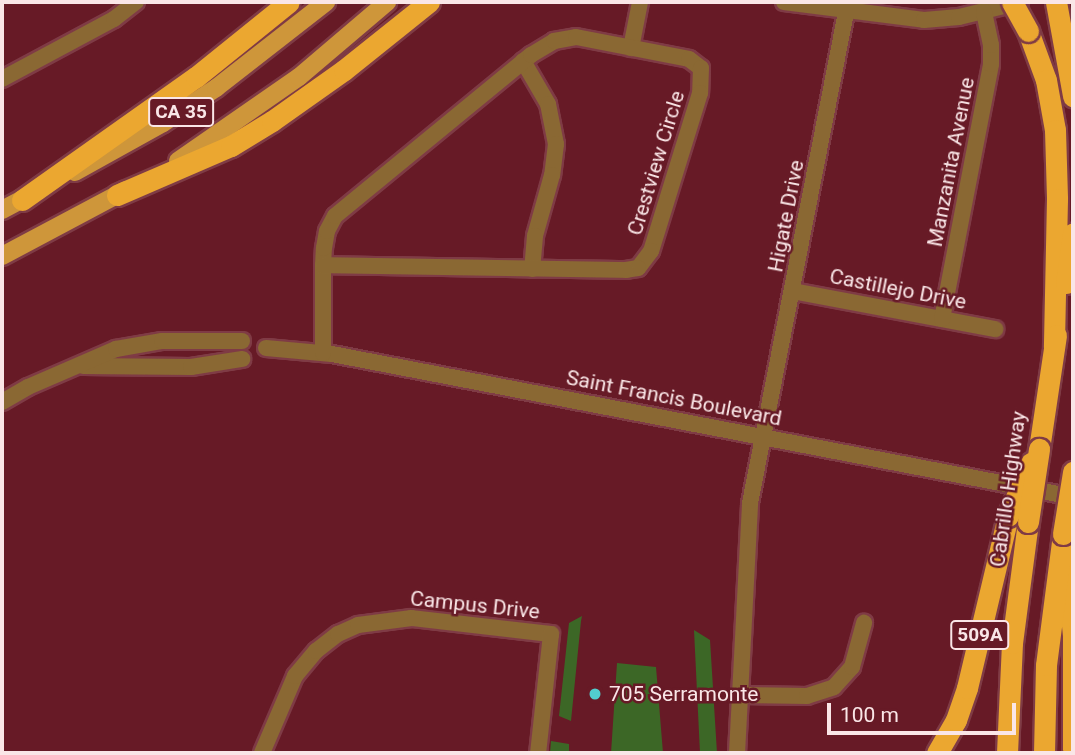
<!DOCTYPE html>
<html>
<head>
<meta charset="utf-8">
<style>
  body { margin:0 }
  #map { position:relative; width:1075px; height:755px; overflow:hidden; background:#671a26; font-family:Roboto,sans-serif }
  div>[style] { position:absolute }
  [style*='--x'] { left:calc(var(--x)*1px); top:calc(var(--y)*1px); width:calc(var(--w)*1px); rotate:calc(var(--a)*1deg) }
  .green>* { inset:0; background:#3c6726 }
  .roads { filter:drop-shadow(2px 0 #7f3b45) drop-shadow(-2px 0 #7f3b45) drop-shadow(0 2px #7f3b45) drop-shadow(0 -2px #7f3b45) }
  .minor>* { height:16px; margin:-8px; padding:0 8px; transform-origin:8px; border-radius:8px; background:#8a6833 }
  .major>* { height:18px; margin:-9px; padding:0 9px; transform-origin:9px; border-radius:9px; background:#ce963a }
  .highway>* { height:21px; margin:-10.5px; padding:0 10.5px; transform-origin:10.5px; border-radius:10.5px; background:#eba730 }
  .bridges { filter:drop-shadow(2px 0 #7f3b45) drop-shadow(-2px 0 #7f3b45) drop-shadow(0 2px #7f3b45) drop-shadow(0 -2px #7f3b45) }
  .highway-bridge>* { height:21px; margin:-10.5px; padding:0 10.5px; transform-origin:10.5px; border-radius:10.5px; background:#eba730 }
  .dots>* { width:19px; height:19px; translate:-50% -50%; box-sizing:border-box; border:4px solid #671a26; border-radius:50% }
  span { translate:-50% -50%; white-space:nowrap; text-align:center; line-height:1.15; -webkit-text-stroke:5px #671a26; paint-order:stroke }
  .shield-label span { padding:2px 5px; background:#671a26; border:2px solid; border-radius:5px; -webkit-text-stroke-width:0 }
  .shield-label { font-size:19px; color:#fae6e7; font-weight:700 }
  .street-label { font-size:21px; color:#fae6e7 }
  .poi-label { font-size:21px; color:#fae6e7 }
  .left { translate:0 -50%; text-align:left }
  .frame { position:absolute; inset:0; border:4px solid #fae6e7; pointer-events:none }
  .scale { position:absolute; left:827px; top:703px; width:189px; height:32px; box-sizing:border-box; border:4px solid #fae6e7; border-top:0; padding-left:9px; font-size:21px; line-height:24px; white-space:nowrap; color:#fae6e7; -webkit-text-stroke:5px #671a26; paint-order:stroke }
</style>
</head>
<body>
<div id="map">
  <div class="green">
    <i style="clip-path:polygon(582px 616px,581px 621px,571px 721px,559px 716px,569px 623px)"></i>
    <i style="clip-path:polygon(694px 630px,710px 640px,717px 753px,700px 753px)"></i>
    <i style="clip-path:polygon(617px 663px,656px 667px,663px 753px,621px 751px,611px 753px)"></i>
    <i style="clip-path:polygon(551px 741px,569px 744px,569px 753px,550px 753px)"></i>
  </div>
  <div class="roads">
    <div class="minor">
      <i style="--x:784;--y:2;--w:141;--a:7.3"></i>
      <i style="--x:924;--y:20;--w:35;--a:-5"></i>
      <i style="--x:959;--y:17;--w:63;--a:-13.8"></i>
      <i style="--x:631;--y:48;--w:47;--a:-78.9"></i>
      <i style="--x:523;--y:61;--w:50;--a:59.8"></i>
      <i style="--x:548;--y:104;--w:41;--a:78.7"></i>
      <i style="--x:556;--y:144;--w:31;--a:97"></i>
      <i style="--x:552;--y:175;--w:63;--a:105.6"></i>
      <i style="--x:535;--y:236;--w:33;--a:95"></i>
      <i style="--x:2;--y:79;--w:127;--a:-28.2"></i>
      <i style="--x:114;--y:19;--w:28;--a:-38"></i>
      <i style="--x:793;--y:291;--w:206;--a:10.7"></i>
      <i style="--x:942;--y:319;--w:260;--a:-79.1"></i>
      <i style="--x:991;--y:64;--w:19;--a:-90"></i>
      <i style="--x:991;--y:45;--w:34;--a:-102"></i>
      <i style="--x:266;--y:348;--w:66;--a:5.2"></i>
      <i style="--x:332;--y:354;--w:755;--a:10.92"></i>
      <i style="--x:323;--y:353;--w:88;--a:-90"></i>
      <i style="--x:323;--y:265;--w:17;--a:-87"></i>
      <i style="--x:324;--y:248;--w:17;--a:-80"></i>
      <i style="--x:327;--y:231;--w:17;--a:-62"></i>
      <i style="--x:335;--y:216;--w:254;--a:-39.4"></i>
      <i style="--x:531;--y:55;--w:27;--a:-31"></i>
      <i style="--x:554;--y:41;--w:22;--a:-10"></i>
      <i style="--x:576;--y:37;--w:115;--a:11"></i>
      <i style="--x:689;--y:59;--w:15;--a:37"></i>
      <i style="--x:701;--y:68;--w:25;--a:92"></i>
      <i style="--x:700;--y:93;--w:165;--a:107.2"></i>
      <i style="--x:651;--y:251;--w:21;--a:127"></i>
      <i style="--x:638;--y:268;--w:12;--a:171"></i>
      <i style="--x:626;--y:270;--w:303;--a:-179.1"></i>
      <i style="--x:83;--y:366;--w:108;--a:0.5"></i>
      <i style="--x:191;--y:367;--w:52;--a:-8.9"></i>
      <i style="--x:2;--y:402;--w:30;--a:-30"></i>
      <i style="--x:28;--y:387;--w:96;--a:-23.4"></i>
      <i style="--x:116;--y:349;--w:47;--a:-9.9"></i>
      <i style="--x:162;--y:341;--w:80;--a:0"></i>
      <i style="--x:742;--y:695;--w:65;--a:0.9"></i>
      <i style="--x:807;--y:696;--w:28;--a:-18"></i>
      <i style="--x:834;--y:687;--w:27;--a:-48"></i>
      <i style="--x:852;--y:667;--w:46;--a:-74.7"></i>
      <i style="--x:262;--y:753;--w:84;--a:-66.8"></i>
      <i style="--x:295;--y:676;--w:33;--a:-50"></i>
      <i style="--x:316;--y:651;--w:28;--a:-38"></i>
      <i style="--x:338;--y:634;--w:22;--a:-24"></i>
      <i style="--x:358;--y:625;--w:54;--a:-7.4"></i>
      <i style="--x:412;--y:618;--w:140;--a:6.6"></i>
      <i style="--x:551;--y:634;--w:120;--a:96.2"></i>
      <i style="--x:737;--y:753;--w:250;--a:-87"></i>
      <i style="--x:750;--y:503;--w:510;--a:-78.93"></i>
    </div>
    <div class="major">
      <i style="--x:178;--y:161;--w:147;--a:-34.8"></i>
      <i style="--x:299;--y:77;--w:116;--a:-40.4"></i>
      <i style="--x:75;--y:172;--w:101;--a:-29.1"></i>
      <i style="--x:163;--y:123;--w:64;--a:-33.4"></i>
      <i style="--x:216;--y:88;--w:140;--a:-38"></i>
      <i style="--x:2;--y:210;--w:36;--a:-28"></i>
      <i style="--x:2;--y:256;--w:140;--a:-28"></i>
    </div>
    <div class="highway">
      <i style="--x:1056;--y:2;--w:96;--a:79.7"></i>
      <i style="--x:1028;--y:31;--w:52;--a:69.8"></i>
      <i style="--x:1046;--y:80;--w:51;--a:79.8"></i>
      <i style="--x:1055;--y:130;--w:69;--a:88.3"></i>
      <i style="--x:1057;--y:199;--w:148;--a:91.2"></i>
      <i style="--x:117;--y:195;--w:124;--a:-23.3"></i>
      <i style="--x:231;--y:146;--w:48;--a:-31.4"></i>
      <i style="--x:272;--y:121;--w:88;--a:-35.3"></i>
      <i style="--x:344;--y:70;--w:109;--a:-38.7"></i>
      <i style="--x:22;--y:200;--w:213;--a:-35.3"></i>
      <i style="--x:196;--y:77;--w:119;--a:-38.9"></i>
      <i style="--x:1066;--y:283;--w:50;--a:-82"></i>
      <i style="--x:1039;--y:449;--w:115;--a:-81.5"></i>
      <i style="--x:1066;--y:564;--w:72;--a:84.4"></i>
      <i style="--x:1073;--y:636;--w:113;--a:90"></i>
      <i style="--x:937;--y:753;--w:38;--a:-60"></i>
      <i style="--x:956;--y:720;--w:34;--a:-71"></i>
      <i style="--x:967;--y:688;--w:177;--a:-76.6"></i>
      <i style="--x:1007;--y:753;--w:110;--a:-87.4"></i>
      <i style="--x:1012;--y:643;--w:122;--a:-82.5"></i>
      <i style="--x:1044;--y:753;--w:88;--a:-88.7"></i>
      <i style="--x:1046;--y:665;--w:132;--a:-82.6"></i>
    </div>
  </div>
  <div class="bridges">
    <div class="highway-bridge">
      <i style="--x:1012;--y:2;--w:33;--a:61"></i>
      <i style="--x:1008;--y:516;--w:58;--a:-66.5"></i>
      <i style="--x:1028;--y:522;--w:74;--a:-81.4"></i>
      <i style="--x:1063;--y:534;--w:63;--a:-80.8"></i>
    </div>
  </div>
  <div class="dots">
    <i style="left:595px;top:694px;background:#52cdce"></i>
  </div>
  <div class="shield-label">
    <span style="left:181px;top:112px">CA 35</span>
    <span style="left:980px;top:635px">509A</span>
  </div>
  <div class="street-label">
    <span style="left:951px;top:162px;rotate:-79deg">Manzanita Avenue</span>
    <span style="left:656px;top:163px;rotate:-73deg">Crestview Circle</span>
    <span style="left:786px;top:216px;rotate:-79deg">Higate Drive</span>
    <span style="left:898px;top:289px;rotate:11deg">Castillejo Drive</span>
    <span style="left:674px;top:398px;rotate:11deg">Saint Francis Boulevard</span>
    <span style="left:1008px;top:489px;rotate:-82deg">Cabrillo Highway</span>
    <span style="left:475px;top:605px;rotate:6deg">Campus Drive</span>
  </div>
  <div class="poi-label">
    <span class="left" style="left:609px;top:694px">705 Serramonte</span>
  </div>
  <div class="frame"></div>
  <div class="scale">100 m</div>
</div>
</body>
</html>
